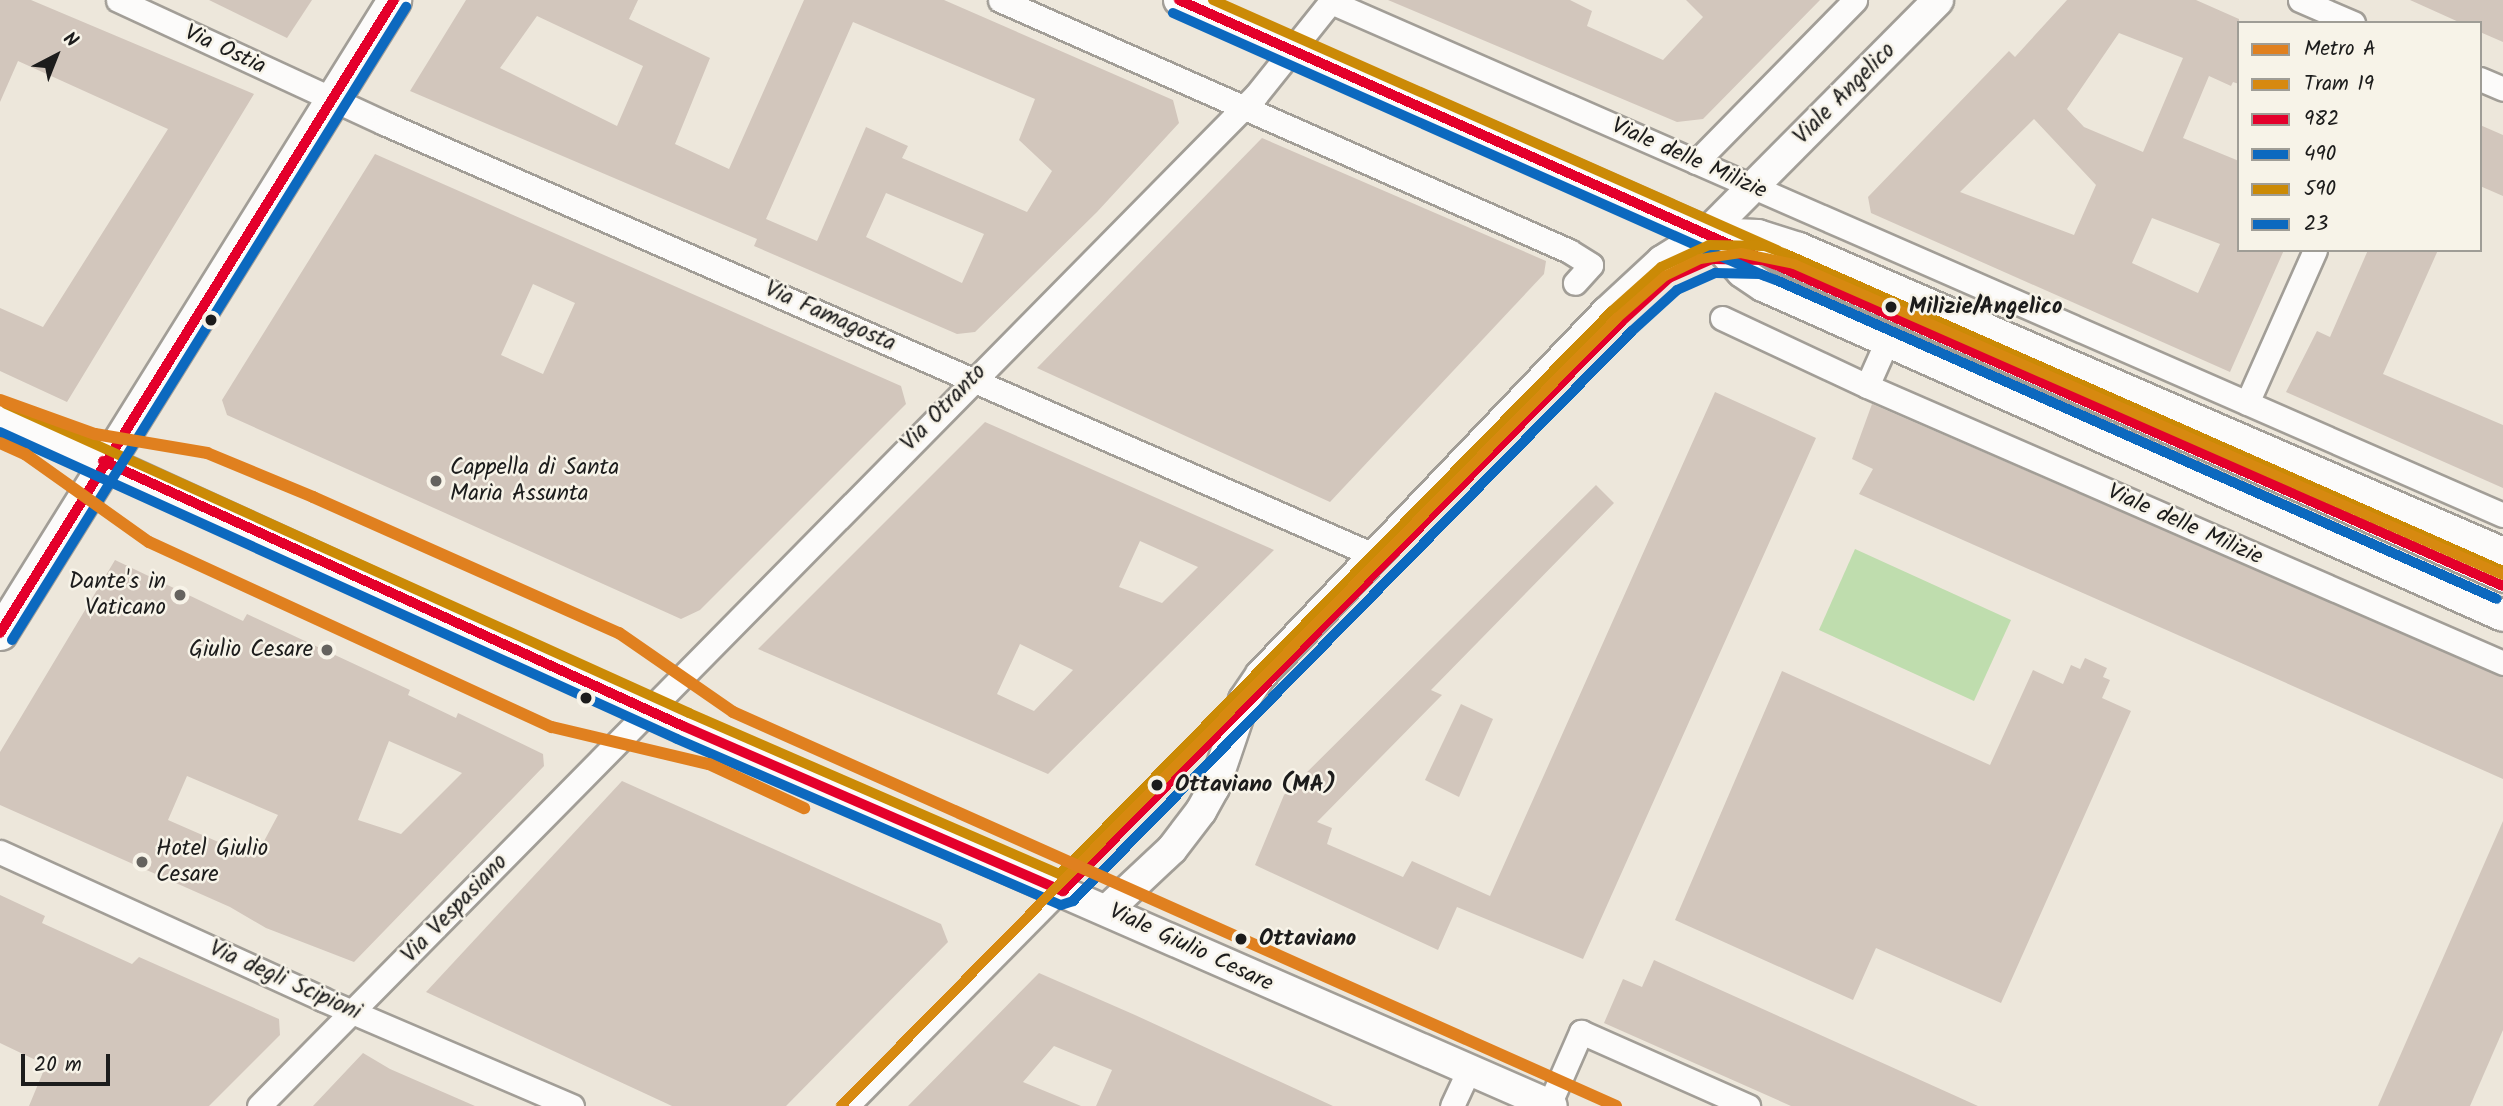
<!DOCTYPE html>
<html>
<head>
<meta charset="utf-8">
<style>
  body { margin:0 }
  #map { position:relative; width:2503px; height:1106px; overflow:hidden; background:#ede7db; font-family:Kalam,sans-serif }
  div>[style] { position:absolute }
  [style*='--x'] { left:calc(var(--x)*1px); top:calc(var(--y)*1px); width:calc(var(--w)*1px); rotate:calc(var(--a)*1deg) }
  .green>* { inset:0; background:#bfddae }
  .building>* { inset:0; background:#d2c6bc }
  .roads { filter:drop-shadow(2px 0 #a29e97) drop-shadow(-2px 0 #a29e97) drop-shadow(0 2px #a29e97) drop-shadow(0 -2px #a29e97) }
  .service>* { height:12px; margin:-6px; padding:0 6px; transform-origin:6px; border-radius:6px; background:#fcfbfa }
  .pedestrian>* { height:18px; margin:-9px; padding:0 9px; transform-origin:9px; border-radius:9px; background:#fcfbfa }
  .minor>* { height:23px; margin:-11.5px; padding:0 11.5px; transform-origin:11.5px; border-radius:11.5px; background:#fcfbfa }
  .tertiary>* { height:30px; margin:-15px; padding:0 15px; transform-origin:15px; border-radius:15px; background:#fcfbfa }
  .secondary>* { height:33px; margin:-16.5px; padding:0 16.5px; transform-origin:16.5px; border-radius:16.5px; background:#fcfbfa }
  .bus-1>* { height:10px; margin:-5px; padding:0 5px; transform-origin:5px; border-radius:5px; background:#e4002b }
  .bus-2>* { height:10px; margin:-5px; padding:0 5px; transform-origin:5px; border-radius:5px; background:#0c69bf }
  .bus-3>* { height:10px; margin:-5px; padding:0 5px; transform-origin:5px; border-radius:5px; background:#cb8a06 }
  .bus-4>* { height:10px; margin:-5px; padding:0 5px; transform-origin:5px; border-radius:5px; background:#0c69bf }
  .tram-1>* { height:10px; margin:-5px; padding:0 5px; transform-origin:5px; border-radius:5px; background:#d78910 }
  .metro-1>* { height:12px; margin:-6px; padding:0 6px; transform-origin:6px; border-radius:6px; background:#e0801f }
  .dots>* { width:19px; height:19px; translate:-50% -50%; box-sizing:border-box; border:4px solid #f7f3e8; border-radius:50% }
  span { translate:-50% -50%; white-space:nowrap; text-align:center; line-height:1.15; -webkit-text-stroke:5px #f7f3e8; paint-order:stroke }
  .street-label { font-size:23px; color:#1c1c1c }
  .stop-label { font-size:23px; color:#1c1c1c; font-weight:700 }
  .left { translate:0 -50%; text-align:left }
  .poi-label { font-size:23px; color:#1c1c1c }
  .right { translate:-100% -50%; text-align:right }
  .legend { position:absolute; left:2237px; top:21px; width:245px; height:231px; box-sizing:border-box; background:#f7f3e8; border:2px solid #9f9d96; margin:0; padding:9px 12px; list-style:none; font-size:21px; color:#1c1c1c }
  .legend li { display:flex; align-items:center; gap:14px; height:35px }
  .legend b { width:35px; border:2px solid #9f9d96 }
  .north { position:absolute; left:21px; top:21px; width:70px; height:70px; -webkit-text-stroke:5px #f7f3e8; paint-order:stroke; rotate:42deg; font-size:19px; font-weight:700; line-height:28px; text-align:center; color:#1c1c1c }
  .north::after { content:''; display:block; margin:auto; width:24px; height:32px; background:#1c1c1c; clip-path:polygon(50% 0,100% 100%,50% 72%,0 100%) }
  .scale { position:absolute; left:21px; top:1054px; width:89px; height:32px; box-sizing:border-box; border:4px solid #1c1c1c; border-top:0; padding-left:9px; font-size:21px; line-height:24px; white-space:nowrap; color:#1c1c1c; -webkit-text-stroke:5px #f7f3e8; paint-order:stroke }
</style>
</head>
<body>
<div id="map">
  <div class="green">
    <i style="clip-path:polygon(1855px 549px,2011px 620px,1974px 701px,1819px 630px)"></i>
  </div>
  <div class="building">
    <i style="clip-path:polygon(0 0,31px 0,254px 94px,67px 402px,0 371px,0 308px,43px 327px,168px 129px,18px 61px,0 102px)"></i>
    <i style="clip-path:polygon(209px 0,312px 0,287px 38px)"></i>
    <i style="clip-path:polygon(evenodd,466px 0,638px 0,629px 19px,710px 58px,675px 144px,729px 169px,804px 0,944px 0,1173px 100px,1179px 123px,1097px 212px,975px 332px,957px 334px,754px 246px,757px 239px,410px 91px,466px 0,537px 16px,643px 66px,617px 126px,500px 68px,537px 16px,466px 0,853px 22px,1035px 99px,1019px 140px,1052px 171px,1027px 212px,902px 158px,908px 146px,866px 127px,817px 241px,766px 219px,853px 22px,466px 0,886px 193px,984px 234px,962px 283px,866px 237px,886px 193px)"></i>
    <i style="clip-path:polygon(1388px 0,1570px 0,1592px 11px,1587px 26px,1663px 60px,1703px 17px,1686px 0,1820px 0,1703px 119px,1677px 122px)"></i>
    <i style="clip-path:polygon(evenodd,2067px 0,2196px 0,2239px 19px,2239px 84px,2233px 82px,2231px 86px,2209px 76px,2183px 138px,2239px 161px,2239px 250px,2284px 250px,2230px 372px,1871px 213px,1868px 197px,2009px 51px,2015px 57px,2067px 0,2119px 33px,2183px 58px,2143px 152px,2084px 127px,2067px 109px,2119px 33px,2067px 0,2034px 119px,2096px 185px,2074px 235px,1960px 192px,2034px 119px,2067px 0,2152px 218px,2220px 244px,2198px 293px,2132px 263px,2152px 218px)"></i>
    <i style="clip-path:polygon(2410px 0,2503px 0,2503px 42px,2480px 32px,2480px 23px,2461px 23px)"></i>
    <i style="clip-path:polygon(2480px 125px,2503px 135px,2503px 196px,2480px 186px)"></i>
    <i style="clip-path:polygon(1262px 138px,1546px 261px,1544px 274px,1330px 502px,1037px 368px)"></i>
    <i style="clip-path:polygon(evenodd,375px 154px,901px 386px,906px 404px,700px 610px,681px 619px,227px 415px,222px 400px,375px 154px,533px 284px,575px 303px,543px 374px,501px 355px,533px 284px)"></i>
    <i style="clip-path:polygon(2368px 250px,2438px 250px,2383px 374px,2503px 425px,2503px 488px,2286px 392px,2317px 331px,2330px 337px)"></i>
    <i style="clip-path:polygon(1715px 392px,1816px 438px,1583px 959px,1457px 907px,1438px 950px,1255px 865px,1284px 795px,1596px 485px,1614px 503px,1431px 690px,1442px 695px,1317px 822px,1332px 828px,1327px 844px,1403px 877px,1412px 861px,1490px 896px)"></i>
    <i style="clip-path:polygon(1872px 404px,2503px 677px,2503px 779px,1859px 494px,1873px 469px,1852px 459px)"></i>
    <i style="clip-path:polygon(evenodd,985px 422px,1274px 550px,1048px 774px,758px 649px,985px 422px,1140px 541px,1198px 567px,1162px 603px,1119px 587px,1140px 541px,985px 422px,1020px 644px,1073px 670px,1034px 711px,997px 694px,1020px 644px)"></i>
    <i style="clip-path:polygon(evenodd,115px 560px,243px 621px,247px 614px,410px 690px,408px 695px,456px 718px,458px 713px,543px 754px,544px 766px,354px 962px,266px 928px,230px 907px,0 805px,0 752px,115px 560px,389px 741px,462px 773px,401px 834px,358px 820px,389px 741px,115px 560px,187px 776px,278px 815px,255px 858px,168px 820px,187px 776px)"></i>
    <i style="clip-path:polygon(2085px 658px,2107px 668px,2103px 677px,2110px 680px,2102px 698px,2131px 711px,2001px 1003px,1876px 948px,1853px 1000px,1675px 920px,1782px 671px,1990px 765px,2033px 670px,2063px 684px,2071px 665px,2080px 669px)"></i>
    <i style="clip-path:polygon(1461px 704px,1493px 719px,1459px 797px,1425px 780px)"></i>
    <i style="clip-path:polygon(622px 781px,941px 924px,948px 942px,786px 1106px,672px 1106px,426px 992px)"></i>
    <i style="clip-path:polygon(2503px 821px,2503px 1030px,2470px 1106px,2378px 1106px)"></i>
    <i style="clip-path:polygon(0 895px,45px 916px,42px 923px,132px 964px,139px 957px,279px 1019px,280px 1035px,209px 1106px,29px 1106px,46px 1065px,0 1043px)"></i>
    <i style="clip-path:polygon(1654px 960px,1978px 1106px,1791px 1106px,1604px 1023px,1623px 979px,1642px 987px)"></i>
    <i style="clip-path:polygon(1039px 973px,1135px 1015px,1333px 1106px,1096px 1106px,1112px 1070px,1054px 1046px,1023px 1082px,1081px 1106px,908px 1106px)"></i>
    <i style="clip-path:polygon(363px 1053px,390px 1069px,475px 1106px,313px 1106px)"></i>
  </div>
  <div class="roads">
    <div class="service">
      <i style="--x:1729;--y:243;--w:847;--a:23.9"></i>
    </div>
    <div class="pedestrian">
      <i style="--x:851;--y:1106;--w:302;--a:-45.4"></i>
    </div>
    <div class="minor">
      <i style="--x:118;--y:0;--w:293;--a:24.8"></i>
      <i style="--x:384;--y:123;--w:1069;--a:23.59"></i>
      <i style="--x:1000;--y:0;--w:622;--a:23.8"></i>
      <i style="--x:1569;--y:251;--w:26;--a:32"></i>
      <i style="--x:1591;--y:265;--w:24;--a:132"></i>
      <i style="--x:2300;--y:0;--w:58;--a:23.5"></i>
      <i style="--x:1331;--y:2;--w:1279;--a:23.64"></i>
      <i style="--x:2480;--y:79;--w:25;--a:23"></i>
      <i style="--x:1696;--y:162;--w:227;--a:-45.5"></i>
      <i style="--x:1722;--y:318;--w:160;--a:25.1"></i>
      <i style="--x:1867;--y:386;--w:694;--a:23.53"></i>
      <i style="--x:1867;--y:386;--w:49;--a:-66"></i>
      <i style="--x:2247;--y:403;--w:167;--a:-66"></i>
      <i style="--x:0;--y:852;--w:354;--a:24.5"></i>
      <i style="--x:322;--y:999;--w:272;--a:23.2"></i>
      <i style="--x:1549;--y:1105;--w:80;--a:-66.3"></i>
      <i style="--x:1581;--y:1032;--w:183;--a:23.9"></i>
      <i style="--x:259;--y:1106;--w:1420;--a:-45.4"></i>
      <i style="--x:1256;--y:95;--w:122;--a:-51.3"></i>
      <i style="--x:1452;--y:1106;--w:40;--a:-65"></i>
    </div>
    <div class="tertiary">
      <i style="--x:1179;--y:0;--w:577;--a:23.81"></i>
      <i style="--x:1707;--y:233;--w:52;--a:48.1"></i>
      <i style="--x:1742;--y:272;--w:25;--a:34"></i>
      <i style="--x:1763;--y:286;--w:810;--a:24.03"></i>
      <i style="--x:1707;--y:233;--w:51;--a:2.2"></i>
      <i style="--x:1758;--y:235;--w:43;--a:17.6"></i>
      <i style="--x:1799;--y:248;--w:767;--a:23.42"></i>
      <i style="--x:1607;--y:312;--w:75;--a:-42.8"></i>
      <i style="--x:1662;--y:261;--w:53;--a:-31.9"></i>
      <i style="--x:1707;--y:233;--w:328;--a:-45.2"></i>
      <i style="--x:103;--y:461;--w:638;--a:24.56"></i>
      <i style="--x:683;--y:726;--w:948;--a:23.62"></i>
      <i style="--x:1107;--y:910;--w:89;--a:-43.2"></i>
      <i style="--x:1172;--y:849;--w:48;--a:-52.7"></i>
      <i style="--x:1201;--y:811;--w:26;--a:-61"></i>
      <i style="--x:1214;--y:788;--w:93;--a:-71.2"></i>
      <i style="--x:1244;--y:700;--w:30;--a:-56"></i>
      <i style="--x:1261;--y:675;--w:501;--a:-46.37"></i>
    </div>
    <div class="secondary">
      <i style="--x:0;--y:417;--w:112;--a:23.1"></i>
      <i style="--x:0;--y:633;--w:746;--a:-58.1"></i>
    </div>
  </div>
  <div class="bus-1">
    <i style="--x:1179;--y:0;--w:648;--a:23.95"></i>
    <i style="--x:103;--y:461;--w:638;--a:24.56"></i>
    <i style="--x:683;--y:726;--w:414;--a:23.5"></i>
    <i style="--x:1063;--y:891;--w:798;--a:-45.56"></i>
    <i style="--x:1622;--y:321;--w:64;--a:-42.5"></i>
    <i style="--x:1669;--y:278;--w:47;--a:-23.8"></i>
    <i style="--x:1712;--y:259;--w:51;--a:1.1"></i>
    <i style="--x:1763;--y:260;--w:19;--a:21"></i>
    <i style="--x:1781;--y:267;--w:789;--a:23.84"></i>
    <i style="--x:0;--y:633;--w:746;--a:-58.1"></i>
  </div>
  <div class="bus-2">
    <i style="--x:1173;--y:13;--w:648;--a:23.95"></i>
    <i style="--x:0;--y:432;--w:743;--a:24.39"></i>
    <i style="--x:677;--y:739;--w:418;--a:23.4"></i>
    <i style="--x:1061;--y:905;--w:13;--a:-18"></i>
    <i style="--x:1073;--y:901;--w:798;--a:-45.56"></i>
    <i style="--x:1632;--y:331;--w:61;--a:-42.3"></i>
    <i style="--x:1677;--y:290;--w:42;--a:-24.1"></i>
    <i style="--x:1715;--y:273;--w:45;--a:1.3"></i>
    <i style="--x:1760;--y:274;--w:17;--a:21"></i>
    <i style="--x:1776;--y:280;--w:788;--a:23.87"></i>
  </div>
  <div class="bus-3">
    <i style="--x:1213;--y:0;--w:617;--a:23.91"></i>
    <i style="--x:6;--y:404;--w:750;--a:24.34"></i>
    <i style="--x:689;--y:713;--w:404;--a:23.5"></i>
    <i style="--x:1060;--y:874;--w:788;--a:-45.57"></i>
    <i style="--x:1612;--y:311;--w:66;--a:-41.9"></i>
    <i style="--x:1661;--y:267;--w:53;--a:-24.6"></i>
    <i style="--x:1709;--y:245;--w:56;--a:1"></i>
    <i style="--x:1765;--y:246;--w:22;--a:21"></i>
    <i style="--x:1786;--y:254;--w:784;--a:23.85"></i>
  </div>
  <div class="bus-4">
    <i style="--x:12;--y:640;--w:746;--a:-58.1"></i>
  </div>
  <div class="tram-1">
    <i style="--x:841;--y:1106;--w:1106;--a:-45.44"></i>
    <i style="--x:1617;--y:318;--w:64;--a:-41.2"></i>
    <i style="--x:1665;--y:276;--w:39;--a:-26"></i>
    <i style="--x:1700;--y:259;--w:41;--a:-8.3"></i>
    <i style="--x:1741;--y:253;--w:54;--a:11.7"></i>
    <i style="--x:1794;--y:264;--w:774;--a:23.68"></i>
  </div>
  <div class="metro-1">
    <i style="--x:0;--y:400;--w:101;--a:19.7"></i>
    <i style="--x:95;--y:434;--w:114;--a:9.6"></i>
    <i style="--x:207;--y:453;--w:115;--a:22.5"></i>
    <i style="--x:313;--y:497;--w:335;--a:24"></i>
    <i style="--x:619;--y:633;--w:139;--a:34.7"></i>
    <i style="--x:733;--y:712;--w:967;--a:24.05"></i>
    <i style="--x:0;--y:443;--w:27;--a:24"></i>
    <i style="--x:25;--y:454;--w:152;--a:35.4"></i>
    <i style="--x:149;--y:542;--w:443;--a:24.7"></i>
    <i style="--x:552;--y:727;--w:161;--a:13.3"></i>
    <i style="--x:709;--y:764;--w:105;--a:24.9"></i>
  </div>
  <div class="dots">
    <i style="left:1891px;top:307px;background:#1c1c1c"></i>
    <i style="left:211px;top:320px;background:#1c1c1c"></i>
    <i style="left:436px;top:481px;background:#65635f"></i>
    <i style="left:180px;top:595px;background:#65635f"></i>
    <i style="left:327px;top:650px;background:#65635f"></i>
    <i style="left:586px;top:698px;background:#1c1c1c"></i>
    <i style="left:1157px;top:785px;background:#1c1c1c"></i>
    <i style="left:142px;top:862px;background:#65635f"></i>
    <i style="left:1241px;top:939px;background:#1c1c1c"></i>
  </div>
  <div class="street-label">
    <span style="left:225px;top:50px;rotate:25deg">Via Ostia</span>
    <span style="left:1845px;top:94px;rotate:-45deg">Viale Angelico</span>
    <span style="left:1689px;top:159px;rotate:24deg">Viale delle Milizie</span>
    <span style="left:830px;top:317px;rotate:24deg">Via Famagosta</span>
    <span style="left:944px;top:408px;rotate:-46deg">Via Otranto</span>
    <span style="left:2185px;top:525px;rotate:24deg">Viale delle Milizie</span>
    <span style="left:455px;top:909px;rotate:-46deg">Via Vespasiano</span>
    <span style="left:1191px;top:948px;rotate:25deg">Viale Giulio Cesare</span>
    <span style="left:285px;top:981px;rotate:24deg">Via degli Scipioni</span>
  </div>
  <div class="stop-label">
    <span class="left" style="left:1909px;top:307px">Milizie/Angelico</span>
    <span class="left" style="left:1175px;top:785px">Ottaviano (MA)</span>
    <span class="left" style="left:1259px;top:939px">Ottaviano</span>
  </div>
  <div class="poi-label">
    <span class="left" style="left:450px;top:481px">Cappella di Santa<br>Maria Assunta</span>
    <span class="right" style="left:166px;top:595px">Dante's in<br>Vaticano</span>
    <span class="right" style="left:313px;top:650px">Giulio Cesare</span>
    <span class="left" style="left:156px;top:862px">Hotel Giulio<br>Cesare</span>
  </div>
  <ul class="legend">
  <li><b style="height:9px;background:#e0801f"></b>Metro A</li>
  <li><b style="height:9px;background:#d78910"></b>Tram 19</li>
  <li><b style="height:9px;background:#e4002b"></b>982</li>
  <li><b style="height:9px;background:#0c69bf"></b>490</li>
  <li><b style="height:9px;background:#cb8a06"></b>590</li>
  <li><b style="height:9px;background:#0c69bf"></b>23</li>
  </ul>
  <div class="north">N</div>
  <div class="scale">20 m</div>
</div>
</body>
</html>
